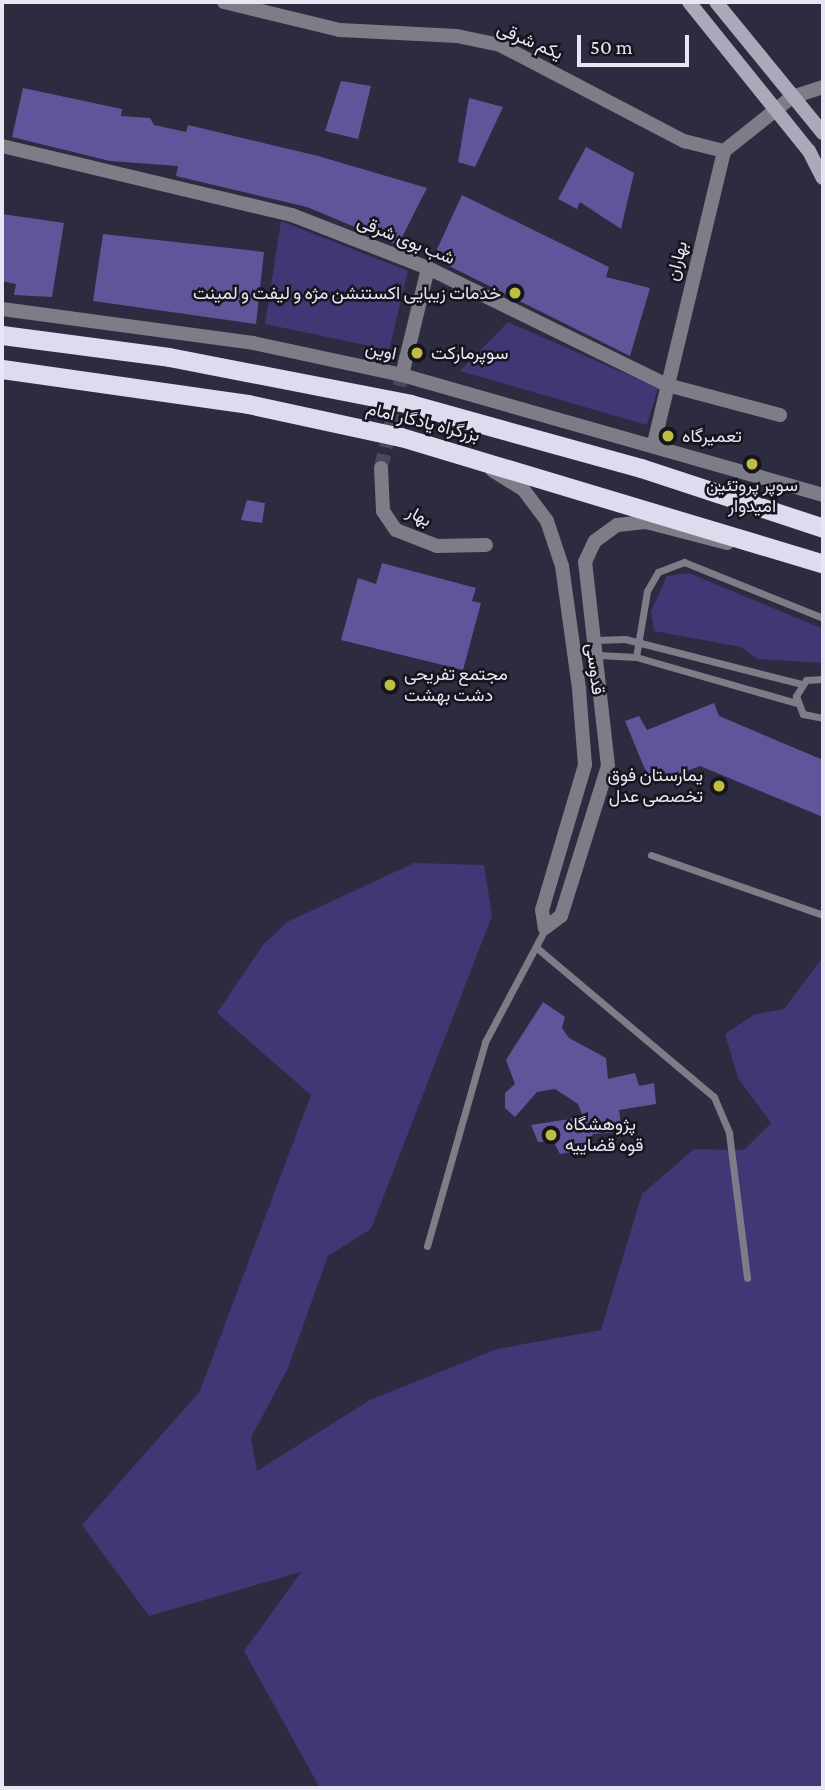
<!DOCTYPE html>
<html>
<head>
<meta charset="utf-8">
<style>
  body { margin:0 }
  #map { position:relative; width:825px; height:1790px; overflow:hidden; background:#2d2b3f; font-family:"Crimson Pro",Vazirmatn,serif }
  div>[style] { position:absolute }
  [style*='--x'] { left:calc(var(--x)*1px); top:calc(var(--y)*1px); width:calc(var(--w)*1px); rotate:calc(var(--a)*1deg) }
  .green>* { inset:0; background:#423675 }
  .building>* { inset:0; background:#60559b }
  .minor-tunnel>* { height:14px; margin-top:-7px; transform-origin:0; background:repeating-linear-gradient(90deg,#49475a 0 14px,transparent 0 21px) }
  .service>* { height:7px; margin:-3.5px; padding:0 3.5px; transform-origin:3.5px; border-radius:3.5px; background:#7d7c87 }
  .minor>* { height:14px; margin:-7px; padding:0 7px; transform-origin:7px; border-radius:7px; background:#7d7c87 }
  .tertiary>* { height:14px; margin:-7px; padding:0 7px; transform-origin:7px; border-radius:7px; background:#7d7c87 }
  .secondary>* { height:14px; margin:-7px; padding:0 7px; transform-origin:7px; border-radius:7px; background:#aaa9ba }
  .trunk>* { height:19px; margin:-9.5px; padding:0 9.5px; transform-origin:9.5px; border-radius:9.5px; background:#dddbee }
  .dots>* { width:19px; height:19px; translate:-50% -50%; box-sizing:border-box; border:4px solid #16151e; border-radius:50% }
  span { translate:-50% -50%; white-space:nowrap; text-align:center; line-height:1.15; -webkit-text-stroke:5px #16151e; paint-order:stroke }
  .street-label { font-size:18px; color:#e7e6f3 }
  .poi-label { font-size:18px; color:#e7e6f3 }
  .right { translate:-100% -50%; text-align:right }
  .left { translate:0 -50%; text-align:left }
  .frame { position:absolute; inset:0; border:4px solid #e7e6f3; pointer-events:none }
  .scale { position:absolute; left:577px; top:35px; width:112px; height:32px; box-sizing:border-box; border:4px solid #e7e6f3; border-top:0; padding-left:9px; font-size:21px; line-height:24px; white-space:nowrap; color:#e7e6f3; -webkit-text-stroke:5px #16151e; paint-order:stroke }
</style>
</head>
<body>
<div id="map">
  <div class="green">
    <i style="clip-path:polygon(281px 221px,408px 271px,389px 350px,265px 324px)"></i>
    <i style="clip-path:polygon(508px 322px,658px 388px,647px 425px,460px 371px)"></i>
    <i style="clip-path:polygon(689px 573px,823px 629px,823px 663px,757px 659px,741px 647px,654px 631px,651px 611px,667px 576px)"></i>
    <i style="clip-path:polygon(414px 863px,484px 865px,492px 916px,371px 1229px,328px 1256px,288px 1368px,251px 1438px,257px 1471px,370px 1400px,497px 1349px,601px 1330px,642px 1194px,694px 1149px,744px 1150px,771px 1123px,738px 1078px,725px 1034px,755px 1014px,784px 1009px,823px 957px,823px 1788px,320px 1788px,244px 1651px,301px 1572px,149px 1616px,82px 1525px,200px 1391px,311px 1095px,217px 1013px,263px 945px,287px 922px)"></i>
  </div>
  <div class="building">
    <i style="clip-path:polygon(341px 81px,371px 86px,358px 139px,325px 131px)"></i>
    <i style="clip-path:polygon(23px 88px,122px 109px,121px 116px,150px 118px,154px 125px,186px 132px,188px 125px,318px 156px,427px 188px,398px 245px,307px 207px,176px 176px,178px 166px,110px 161px,12px 137px)"></i>
    <i style="clip-path:polygon(469px 98px,503px 107px,475px 167px,458px 162px)"></i>
    <i style="clip-path:polygon(586px 147px,634px 173px,621px 229px,580px 202px,577px 209px,558px 199px)"></i>
    <i style="clip-path:polygon(462px 195px,609px 267px,606px 277px,650px 288px,630px 356px,433px 258px)"></i>
    <i style="clip-path:polygon(2px 214px,64px 223px,52px 297px,14px 295px,16px 284px,2px 281px)"></i>
    <i style="clip-path:polygon(103px 234px,264px 252px,256px 324px,93px 301px)"></i>
    <i style="clip-path:polygon(247px 500px,265px 503px,262px 523px,241px 520px)"></i>
    <i style="clip-path:polygon(382px 563px,476px 588px,472px 601px,481px 603px,463px 670px,341px 640px,358px 578px,376px 584px)"></i>
    <i style="clip-path:polygon(714px 703px,719px 716px,823px 760px,823px 817px,700px 766px,651px 784px,625px 721px,639px 716px,647px 730px)"></i>
    <i style="clip-path:polygon(543px 1002px,565px 1017px,562px 1028px,569px 1038px,606px 1058px,608px 1079px,635px 1073px,639px 1086px,654px 1083px,656px 1104px,619px 1110px,622px 1132px,593px 1134px,582px 1150px,560px 1154px,553px 1141px,538px 1142px,531px 1125px,583px 1117px,578px 1104px,555px 1089px,537px 1092px,515px 1117px,505px 1108px,505px 1093px,515px 1084px,506px 1060px)"></i>
  </div>
  <div class="minor-tunnel">
    <i style="--x:381;--y:468;--w:95;--a:-77.3"></i>
  </div>
  <div class="service">
    <i style="--x:596;--y:640;--w:29;--a:-2"></i>
    <i style="--x:625;--y:639;--w:182;--a:14.3"></i>
    <i style="--x:598;--y:655;--w:38;--a:3"></i>
    <i style="--x:636;--y:657;--w:166;--a:16"></i>
    <i style="--x:636;--y:657;--w:67;--a:-80.5"></i>
    <i style="--x:647;--y:591;--w:22;--a:-60"></i>
    <i style="--x:658;--y:572;--w:28;--a:-21"></i>
    <i style="--x:684;--y:562;--w:150;--a:21.9"></i>
    <i style="--x:823;--y:679;--w:17;--a:177"></i>
    <i style="--x:806;--y:680;--w:19;--a:122"></i>
    <i style="--x:796;--y:696;--w:19;--a:69"></i>
    <i style="--x:803;--y:714;--w:20;--a:11"></i>
    <i style="--x:651;--y:855;--w:182;--a:19.2"></i>
    <i style="--x:537;--y:948;--w:231;--a:40.1"></i>
    <i style="--x:714;--y:1097;--w:39;--a:67"></i>
    <i style="--x:729;--y:1133;--w:146;--a:82.9"></i>
    <i style="--x:427;--y:1246;--w:212;--a:-74.1"></i>
    <i style="--x:485;--y:1042;--w:128;--a:-62"></i>
  </div>
  <div class="minor">
    <i style="--x:224;--y:2;--w:119;--a:13.6"></i>
    <i style="--x:340;--y:30;--w:117;--a:2.9"></i>
    <i style="--x:457;--y:36;--w:44;--a:11.8"></i>
    <i style="--x:500;--y:45;--w:208;--a:27.6"></i>
    <i style="--x:684;--y:141;--w:41;--a:14"></i>
    <i style="--x:2;--y:146;--w:298;--a:13.4"></i>
    <i style="--x:292;--y:215;--w:146;--a:21.3"></i>
    <i style="--x:428;--y:268;--w:266;--a:26.1"></i>
    <i style="--x:667;--y:385;--w:117;--a:14.9"></i>
    <i style="--x:402;--y:375;--w:110;--a:-76.3"></i>
    <i style="--x:654;--y:443;--w:300;--a:-76.5"></i>
    <i style="--x:724;--y:151;--w:87;--a:-38.5"></i>
    <i style="--x:792;--y:97;--w:33;--a:-18"></i>
    <i style="--x:381;--y:468;--w:43;--a:87.3"></i>
    <i style="--x:383;--y:511;--w:23;--a:56"></i>
    <i style="--x:396;--y:530;--w:44;--a:21.3"></i>
    <i style="--x:437;--y:546;--w:49;--a:-1.2"></i>
    <i style="--x:492;--y:470;--w:36;--a:32"></i>
    <i style="--x:523;--y:489;--w:40;--a:53"></i>
    <i style="--x:547;--y:521;--w:47;--a:71.6"></i>
    <i style="--x:562;--y:566;--w:124;--a:82.1"></i>
    <i style="--x:579;--y:689;--w:76;--a:85.5"></i>
    <i style="--x:585;--y:765;--w:151;--a:106.5"></i>
    <i style="--x:542;--y:910;--w:18;--a:81"></i>
    <i style="--x:545;--y:928;--w:20;--a:-37"></i>
    <i style="--x:561;--y:916;--w:157;--a:-72.6"></i>
    <i style="--x:608;--y:766;--w:205;--a:-96.4"></i>
    <i style="--x:585;--y:562;--w:23;--a:-65"></i>
    <i style="--x:595;--y:541;--w:27;--a:-36"></i>
    <i style="--x:617;--y:525;--w:29;--a:-6"></i>
    <i style="--x:646;--y:522;--w:84;--a:14.5"></i>
  </div>
  <div class="tertiary">
    <i style="--x:2;--y:309;--w:253;--a:7.7"></i>
    <i style="--x:253;--y:343;--w:152;--a:12.1"></i>
    <i style="--x:402;--y:375;--w:438;--a:15.9"></i>
  </div>
  <div class="secondary">
    <i style="--x:689;--y:2;--w:191;--a:51.2"></i>
    <i style="--x:809;--y:151;--w:30;--a:63"></i>
    <i style="--x:716;--y:2;--w:169;--a:50.8"></i>
  </div>
  <div class="trunk">
    <i style="--x:2;--y:335;--w:168;--a:7.5"></i>
    <i style="--x:169;--y:357;--w:246;--a:11"></i>
    <i style="--x:410;--y:404;--w:240;--a:15.5"></i>
    <i style="--x:641;--y:468;--w:192;--a:18.2"></i>
    <i style="--x:2;--y:369;--w:248;--a:8.1"></i>
    <i style="--x:248;--y:404;--w:157;--a:12.2"></i>
    <i style="--x:401;--y:437;--w:441;--a:16.7"></i>
  </div>
  <div class="dots">
    <i style="left:515px;top:293px;background:#bfbe42"></i>
    <i style="left:417px;top:353px;background:#bfbe42"></i>
    <i style="left:668px;top:436px;background:#bfbe42"></i>
    <i style="left:752px;top:464px;background:#bfbe42"></i>
    <i style="left:390px;top:685px;background:#bfbe42"></i>
    <i style="left:719px;top:786px;background:#bfbe42"></i>
    <i style="left:551px;top:1135px;background:#bfbe42"></i>
  </div>
  <div class="street-label">
    <span style="left:530px;top:41px;rotate:23deg">یکم شرقی</span>
    <span style="left:406px;top:240px;rotate:22deg">شب بوی شرقی</span>
    <span style="left:677px;top:261px;rotate:-76deg">بهاران</span>
    <span style="left:381px;top:351px;rotate:12deg">اوین</span>
    <span style="left:423px;top:422px;rotate:14deg">بزرگراه یادگار امام</span>
    <span style="left:419px;top:516px;rotate:28deg">بهار</span>
    <span style="left:595px;top:669px;rotate:83deg">قدوسی</span>
  </div>
  <div class="poi-label">
    <span class="right" style="left:501px;top:293px">خدمات زیبایی اکستنشن مژه و لیفت و لمینت</span>
    <span class="left" style="left:431px;top:353px">سوپرمارکت</span>
    <span class="left" style="left:682px;top:436px">تعمیرگاه</span>
    <span style="left:752px;top:496px">سوپر پروتئین<br>امیدوار</span>
    <span class="left" style="left:404px;top:685px">مجتمع تفریحی<br>دشت بهشت</span>
    <span class="right" style="left:703px;top:786px">یمارستان فوق<br>تخصصی عدل</span>
    <span class="left" style="left:565px;top:1135px">پژوهشگاه<br>قوه قضاییه</span>
  </div>
  <div class="frame"></div>
  <div class="scale">50 m</div>
</div>
</body>
</html>
